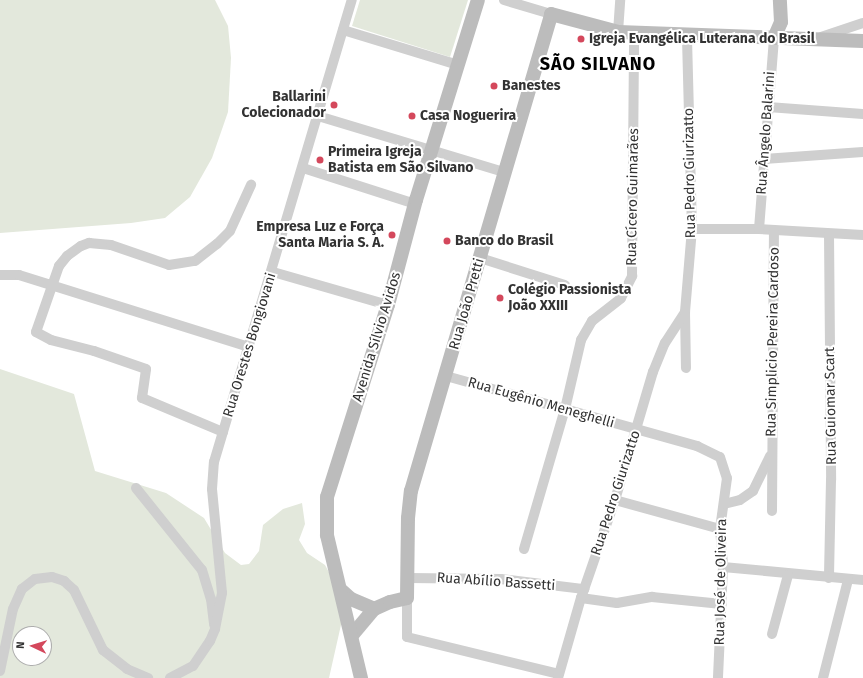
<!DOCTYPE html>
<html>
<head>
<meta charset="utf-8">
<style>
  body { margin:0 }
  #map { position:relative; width:863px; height:678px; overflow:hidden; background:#fff; font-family:"Fira Sans",sans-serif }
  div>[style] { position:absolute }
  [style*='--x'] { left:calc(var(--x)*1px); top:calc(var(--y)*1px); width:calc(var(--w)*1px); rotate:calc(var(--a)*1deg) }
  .green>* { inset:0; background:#e3e8dc }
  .street>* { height:10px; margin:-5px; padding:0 5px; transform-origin:5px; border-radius:5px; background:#cfcfcf }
  .secondary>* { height:14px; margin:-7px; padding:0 7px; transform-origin:7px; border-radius:7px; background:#bcbcbc }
  .dots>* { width:11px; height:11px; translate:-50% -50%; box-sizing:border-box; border:2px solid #fff; border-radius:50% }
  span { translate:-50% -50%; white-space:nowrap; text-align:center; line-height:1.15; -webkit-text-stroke:4px #fff; paint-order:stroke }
  .poi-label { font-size:14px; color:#323232; font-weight:700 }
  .left { translate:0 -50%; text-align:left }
  .right { translate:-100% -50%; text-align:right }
  .street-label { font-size:14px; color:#323232 }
  .district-label { font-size:18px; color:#000; font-weight:700; letter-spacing:1px }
  .north { position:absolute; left:12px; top:626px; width:40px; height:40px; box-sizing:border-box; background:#fff; border:1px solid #adadad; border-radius:50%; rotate:274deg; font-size:11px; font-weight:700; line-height:16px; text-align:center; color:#323232 }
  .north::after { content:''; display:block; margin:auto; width:14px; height:18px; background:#d4485c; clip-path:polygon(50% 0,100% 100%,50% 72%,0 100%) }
</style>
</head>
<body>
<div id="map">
  <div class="green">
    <i style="clip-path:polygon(0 0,215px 0,228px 26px,231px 58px,228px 112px,212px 158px,190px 197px,165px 218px,131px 223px,0 233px)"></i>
    <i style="clip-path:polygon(360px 0,468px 0,450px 57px,352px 26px)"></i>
    <i style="clip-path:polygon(evenodd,0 369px,74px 394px,95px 471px,166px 493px,204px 518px,225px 553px,241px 565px,249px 564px,259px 551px,263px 525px,283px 509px,302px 503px,305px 524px,299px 540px,307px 553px,325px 565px,341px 594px,343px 616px,329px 678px,0 678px,0 369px,20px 634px,44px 634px,44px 658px,20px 658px,20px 634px)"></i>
  </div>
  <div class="street">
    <i style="--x:504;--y:0;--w:49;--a:16.6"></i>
    <i style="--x:343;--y:30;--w:120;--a:16.9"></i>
    <i style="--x:618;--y:32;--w:32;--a:-86"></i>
    <i style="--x:821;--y:37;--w:44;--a:-18.4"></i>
    <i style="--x:768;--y:107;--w:95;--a:4.2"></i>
    <i style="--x:318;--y:116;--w:194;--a:16.8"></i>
    <i style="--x:764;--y:159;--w:99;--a:-4"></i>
    <i style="--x:303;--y:168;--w:118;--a:17.8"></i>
    <i style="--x:692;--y:229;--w:67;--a:0"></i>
    <i style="--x:759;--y:229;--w:104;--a:3.3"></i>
    <i style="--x:759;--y:229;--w:192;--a:-85.5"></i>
    <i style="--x:829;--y:234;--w:246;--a:89.5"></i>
    <i style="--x:831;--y:480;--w:98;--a:91.2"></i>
    <i style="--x:480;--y:258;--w:89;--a:17.6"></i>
    <i style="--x:273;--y:272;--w:120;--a:16"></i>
    <i style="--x:0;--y:275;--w:19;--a:0"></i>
    <i style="--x:19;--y:275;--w:241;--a:17.4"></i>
    <i style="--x:685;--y:312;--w:56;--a:89"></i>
    <i style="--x:446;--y:376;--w:261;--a:15.6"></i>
    <i style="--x:697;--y:446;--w:25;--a:26"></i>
    <i style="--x:720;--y:457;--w:22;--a:72"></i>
    <i style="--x:727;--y:478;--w:51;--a:97.8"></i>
    <i style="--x:720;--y:529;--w:38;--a:85"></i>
    <i style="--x:723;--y:567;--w:111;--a:92.6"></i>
    <i style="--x:223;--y:432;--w:88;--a:-157.2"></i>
    <i style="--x:142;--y:398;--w:29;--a:-82"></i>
    <i style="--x:146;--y:369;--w:55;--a:-160.9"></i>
    <i style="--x:94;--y:351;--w:44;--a:-165.7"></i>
    <i style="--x:51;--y:340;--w:17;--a:-152"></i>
    <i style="--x:36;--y:332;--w:70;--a:-70.8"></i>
    <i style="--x:59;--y:266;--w:13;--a:-51"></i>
    <i style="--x:67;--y:256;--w:17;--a:-36"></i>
    <i style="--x:81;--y:246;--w:9;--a:-21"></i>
    <i style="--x:89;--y:243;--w:22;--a:5"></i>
    <i style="--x:111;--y:245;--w:61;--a:19"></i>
    <i style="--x:169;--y:265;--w:26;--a:-9"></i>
    <i style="--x:195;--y:261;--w:28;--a:-38"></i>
    <i style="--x:217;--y:244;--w:18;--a:-45"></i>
    <i style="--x:230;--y:231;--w:51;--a:-65.5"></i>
    <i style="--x:136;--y:488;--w:105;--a:51.2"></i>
    <i style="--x:202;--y:570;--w:30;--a:73"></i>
    <i style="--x:211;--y:599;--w:26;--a:83"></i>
    <i style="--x:615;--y:500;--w:109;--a:15.4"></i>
    <i style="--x:724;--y:504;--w:16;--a:-14"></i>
    <i style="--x:740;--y:500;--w:16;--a:-35"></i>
    <i style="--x:753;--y:491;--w:39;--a:-64"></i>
    <i style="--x:772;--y:511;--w:279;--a:-89.6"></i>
    <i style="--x:524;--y:549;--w:146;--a:-73.7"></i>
    <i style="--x:565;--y:409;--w:71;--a:-76.9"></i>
    <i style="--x:581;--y:340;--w:22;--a:-60"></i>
    <i style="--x:592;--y:321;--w:37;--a:-38"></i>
    <i style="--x:621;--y:298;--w:25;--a:-63"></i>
    <i style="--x:632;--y:276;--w:243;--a:-89.5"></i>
    <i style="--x:723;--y:567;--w:141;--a:5.3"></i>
    <i style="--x:408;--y:578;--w:93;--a:0.6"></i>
    <i style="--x:501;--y:579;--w:84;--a:6.9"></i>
    <i style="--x:407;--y:598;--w:39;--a:90"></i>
    <i style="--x:407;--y:637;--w:156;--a:13.7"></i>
    <i style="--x:581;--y:598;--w:36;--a:8"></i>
    <i style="--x:617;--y:603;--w:36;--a:-10"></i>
    <i style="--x:652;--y:597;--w:70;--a:5.7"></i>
    <i style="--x:772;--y:634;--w:61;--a:-74.8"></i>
    <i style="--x:0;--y:671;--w:63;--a:-78.2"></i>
    <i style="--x:13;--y:609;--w:22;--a:-66"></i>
    <i style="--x:22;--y:589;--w:16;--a:-38"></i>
    <i style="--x:35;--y:579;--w:17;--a:-7"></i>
    <i style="--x:52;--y:577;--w:13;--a:18"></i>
    <i style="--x:64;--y:581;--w:13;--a:42"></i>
    <i style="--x:74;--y:590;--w:67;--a:64.2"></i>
    <i style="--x:103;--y:650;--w:31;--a:38"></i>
    <i style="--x:127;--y:669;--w:23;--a:23"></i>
    <i style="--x:170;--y:678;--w:26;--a:-28"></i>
    <i style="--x:193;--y:666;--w:30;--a:-56"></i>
    <i style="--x:210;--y:641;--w:13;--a:-67"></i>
    <i style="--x:215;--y:629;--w:37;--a:-79"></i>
    <i style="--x:222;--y:593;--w:104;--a:-95.5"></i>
    <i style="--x:212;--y:489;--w:27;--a:-86"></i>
    <i style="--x:214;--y:462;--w:482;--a:-73.4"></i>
    <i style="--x:558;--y:678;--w:83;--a:-74"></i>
    <i style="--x:581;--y:598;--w:104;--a:-70.9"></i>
    <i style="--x:615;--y:500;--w:134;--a:-73.5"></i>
    <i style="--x:653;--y:372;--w:31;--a:-68"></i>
    <i style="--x:665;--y:343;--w:37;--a:-57"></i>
    <i style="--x:685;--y:312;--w:83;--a:-85.2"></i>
    <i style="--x:692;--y:229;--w:195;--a:-91.5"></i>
    <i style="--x:823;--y:678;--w:101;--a:-75.7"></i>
  </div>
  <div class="secondary">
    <i style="--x:774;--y:38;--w:17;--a:-66"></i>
    <i style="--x:781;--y:22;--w:22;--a:-93"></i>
    <i style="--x:342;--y:591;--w:12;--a:42"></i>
    <i style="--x:351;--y:599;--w:25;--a:23"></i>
    <i style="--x:374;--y:609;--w:17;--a:-24"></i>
    <i style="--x:390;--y:602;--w:17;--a:-13"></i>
    <i style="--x:407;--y:598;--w:80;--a:-89.3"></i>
    <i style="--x:408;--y:518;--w:27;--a:-84"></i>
    <i style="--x:411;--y:491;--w:497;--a:-73.6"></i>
    <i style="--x:551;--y:14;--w:69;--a:15"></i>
    <i style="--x:618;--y:32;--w:245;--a:2.1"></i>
    <i style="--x:353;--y:634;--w:33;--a:-50"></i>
    <i style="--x:361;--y:678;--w:147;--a:-103.4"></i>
    <i style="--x:327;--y:535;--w:38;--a:-90"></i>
    <i style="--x:327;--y:497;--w:201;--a:-72.4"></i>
    <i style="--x:388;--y:305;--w:109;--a:-75.1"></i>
    <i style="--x:416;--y:200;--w:209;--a:-72.8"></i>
  </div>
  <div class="dots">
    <i style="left:581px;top:39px;background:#d4485c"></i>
    <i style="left:494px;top:86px;background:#d4485c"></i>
    <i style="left:334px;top:105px;background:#d4485c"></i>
    <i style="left:412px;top:116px;background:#d4485c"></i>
    <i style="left:320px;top:160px;background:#d4485c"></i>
    <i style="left:392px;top:235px;background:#d4485c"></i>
    <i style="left:447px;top:241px;background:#d4485c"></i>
    <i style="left:500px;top:298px;background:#d4485c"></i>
  </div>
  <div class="poi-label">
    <span class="left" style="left:589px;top:39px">Igreja Evangélica Luterana do Brasil</span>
    <span class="left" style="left:502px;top:86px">Banestes</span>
    <span class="right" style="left:326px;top:105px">Ballarini<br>Colecionador</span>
    <span class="left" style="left:420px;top:116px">Casa Noguerira</span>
    <span class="left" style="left:328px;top:160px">Primeira Igreja<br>Batista em São Silvano</span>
    <span class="right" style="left:384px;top:235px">Empresa Luz e Força<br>Santa Maria S. A.</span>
    <span class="left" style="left:455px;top:241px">Banco do Brasil</span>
    <span class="left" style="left:508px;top:298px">Colégio Passionista<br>João XXIII</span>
  </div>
  <div class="street-label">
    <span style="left:766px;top:133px;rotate:-86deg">Rua Ângelo Balarini</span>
    <span style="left:690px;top:173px;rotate:-91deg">Rua Pedro Giurizatto</span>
    <span style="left:633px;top:197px;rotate:-89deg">Rua Cícero Guimarães</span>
    <span style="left:467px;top:304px;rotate:-74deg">Rua João Pretti</span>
    <span style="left:377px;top:337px;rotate:-73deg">Avenida Sílvio Avidos</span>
    <span style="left:773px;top:342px;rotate:-89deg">Rua Simplicio Pereira Cardoso</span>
    <span style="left:250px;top:345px;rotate:-73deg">Rua Orestes Bongiovani</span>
    <span style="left:541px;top:403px;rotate:16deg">Rua Eugênio Meneghelli</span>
    <span style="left:831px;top:406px;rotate:-91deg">Rua Guiomar Scart</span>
    <span style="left:616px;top:493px;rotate:-72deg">Rua Pedro Giurizatto</span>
    <span style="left:496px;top:582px;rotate:4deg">Rua Abílio Bassetti</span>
    <span style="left:721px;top:582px;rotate:-89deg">Rua José de Oliveira</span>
  </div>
  <div class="district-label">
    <span style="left:598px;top:64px">SÃO SILVANO</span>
  </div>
  <div class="north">N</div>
</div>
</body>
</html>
